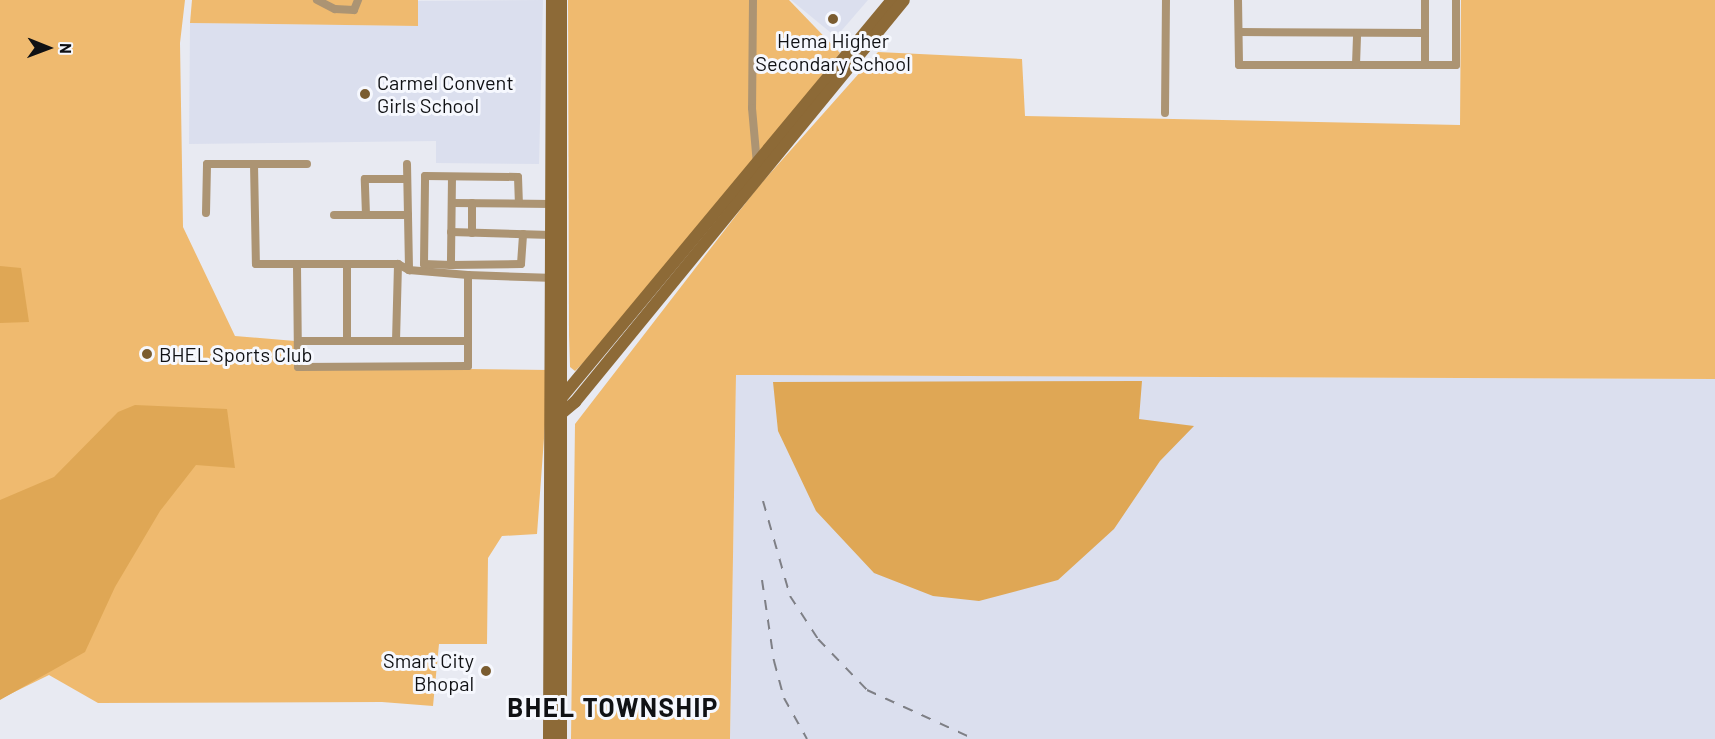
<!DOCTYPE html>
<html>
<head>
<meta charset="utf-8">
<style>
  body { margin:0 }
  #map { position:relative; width:1715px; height:739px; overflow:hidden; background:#e8eaf2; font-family:Barlow,sans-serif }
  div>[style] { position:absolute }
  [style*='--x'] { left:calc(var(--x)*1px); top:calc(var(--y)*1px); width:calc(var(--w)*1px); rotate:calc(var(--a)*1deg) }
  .built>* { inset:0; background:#dbdfee }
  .green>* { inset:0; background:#efba6f }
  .forest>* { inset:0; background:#dfa755 }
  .street>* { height:8px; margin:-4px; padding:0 4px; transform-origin:4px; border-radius:4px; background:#ac9473 }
  .secondary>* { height:12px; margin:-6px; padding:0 6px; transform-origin:6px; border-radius:6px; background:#8d6a37 }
  .rail>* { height:2px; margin-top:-1px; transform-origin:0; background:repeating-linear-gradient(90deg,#7e7f85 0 10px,transparent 0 20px) }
  .dots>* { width:16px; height:16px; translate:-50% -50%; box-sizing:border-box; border:3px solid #f6f8fe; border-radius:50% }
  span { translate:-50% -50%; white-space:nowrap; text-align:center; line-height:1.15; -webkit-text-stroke:6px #f6f8fe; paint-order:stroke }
  .poi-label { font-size:20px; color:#101114 }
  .left { translate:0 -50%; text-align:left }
  .right { translate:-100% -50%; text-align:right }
  .district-label { font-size:26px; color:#101114; font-weight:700; letter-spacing:1.5px }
  .north { position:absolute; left:18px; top:18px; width:60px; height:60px; -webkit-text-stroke:4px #f6f8fe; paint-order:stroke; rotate:91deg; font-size:16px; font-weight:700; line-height:24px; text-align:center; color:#101114 }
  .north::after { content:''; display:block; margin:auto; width:21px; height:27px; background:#101114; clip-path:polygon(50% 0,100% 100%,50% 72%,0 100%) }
</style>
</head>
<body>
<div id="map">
  <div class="built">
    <i style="clip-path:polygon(543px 0,539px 164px,436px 163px,436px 141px,189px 144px,190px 23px,417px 26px,418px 1px)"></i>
    <i style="clip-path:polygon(791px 0,868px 0,836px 37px)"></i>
    <i style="clip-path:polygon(736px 375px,1715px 379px,1715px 739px,730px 739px)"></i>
  </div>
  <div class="green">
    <i style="clip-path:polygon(0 0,185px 0,180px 43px,183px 227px,235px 336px,295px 341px,294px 367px,549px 370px,537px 534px,502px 536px,488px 558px,487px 644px,439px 644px,433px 706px,382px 702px,98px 703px,49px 675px,0 699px)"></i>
    <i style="clip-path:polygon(192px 0,418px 0,418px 26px,190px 23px)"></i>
    <i style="clip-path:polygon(568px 0,789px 0,840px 53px,618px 329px,575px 371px,570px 367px,569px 334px)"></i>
    <i style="clip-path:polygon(1461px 0,1715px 0,1715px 379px,736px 375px,730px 739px,571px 739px,575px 424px,758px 187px,878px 52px,1022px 59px,1025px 116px,1460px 125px)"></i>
  </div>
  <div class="forest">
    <i style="clip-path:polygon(0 266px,21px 268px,29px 322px,0 323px)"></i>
    <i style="clip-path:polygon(1142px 381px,1139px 419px,1194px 426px,1160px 461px,1114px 529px,1058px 580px,979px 601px,933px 596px,874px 573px,816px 511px,778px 431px,773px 382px)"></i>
    <i style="clip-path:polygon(135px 405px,227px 409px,235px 468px,196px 465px,160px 511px,115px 587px,85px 652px,0 700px,0 500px,54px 477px,118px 412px)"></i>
  </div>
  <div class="street">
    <i style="--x:317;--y:0;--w:20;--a:27"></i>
    <i style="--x:335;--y:9;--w:19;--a:3"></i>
    <i style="--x:354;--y:10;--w:11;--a:-68"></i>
    <i style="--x:753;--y:0;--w:108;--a:90.5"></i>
    <i style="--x:752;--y:108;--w:56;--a:84.9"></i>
    <i style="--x:1238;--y:0;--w:65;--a:89.1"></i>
    <i style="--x:1239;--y:65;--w:217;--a:0"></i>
    <i style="--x:1456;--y:65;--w:65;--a:-90"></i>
    <i style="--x:1425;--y:0;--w:65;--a:90"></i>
    <i style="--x:1239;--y:32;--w:186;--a:0.3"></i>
    <i style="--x:1356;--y:65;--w:32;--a:-88"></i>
    <i style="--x:1165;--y:113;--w:113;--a:-89.5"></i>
    <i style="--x:254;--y:164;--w:100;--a:88.9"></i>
    <i style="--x:256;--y:264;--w:142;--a:0"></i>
    <i style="--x:398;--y:264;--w:13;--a:29"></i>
    <i style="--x:409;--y:270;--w:59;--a:4.8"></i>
    <i style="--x:468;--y:275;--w:87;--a:2"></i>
    <i style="--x:407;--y:164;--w:106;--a:88.9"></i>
    <i style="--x:452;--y:177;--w:88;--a:90.7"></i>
    <i style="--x:451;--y:265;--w:70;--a:-0.8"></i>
    <i style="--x:521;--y:264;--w:30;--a:-86"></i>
    <i style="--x:452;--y:203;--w:100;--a:0.6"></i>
    <i style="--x:206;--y:213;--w:49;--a:-88.8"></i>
    <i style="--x:207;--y:164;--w:100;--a:0"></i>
    <i style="--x:334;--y:215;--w:74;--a:0"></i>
    <i style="--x:366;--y:215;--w:36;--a:-92"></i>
    <i style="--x:365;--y:179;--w:42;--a:0"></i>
    <i style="--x:451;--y:232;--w:100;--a:1.7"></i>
    <i style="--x:472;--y:233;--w:30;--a:-90"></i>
    <i style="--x:347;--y:265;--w:76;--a:90"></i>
    <i style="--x:451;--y:265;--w:27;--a:-178"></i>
    <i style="--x:424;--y:264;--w:88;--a:-89.3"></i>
    <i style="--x:425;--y:176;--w:93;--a:0.6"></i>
    <i style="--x:518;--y:177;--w:26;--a:88"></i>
    <i style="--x:297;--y:266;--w:101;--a:89.4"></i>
    <i style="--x:298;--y:367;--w:170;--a:-0.3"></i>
    <i style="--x:468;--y:366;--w:91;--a:-90"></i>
    <i style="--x:298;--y:341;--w:170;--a:0"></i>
    <i style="--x:396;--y:341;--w:77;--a:-88.5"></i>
  </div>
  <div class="secondary">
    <i style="--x:558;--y:402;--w:523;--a:-50.28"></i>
    <i style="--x:556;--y:418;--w:25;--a:-40"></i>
    <i style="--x:575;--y:402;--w:519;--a:-50.7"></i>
    <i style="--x:549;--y:739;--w:739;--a:-89.77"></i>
    <i style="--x:561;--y:739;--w:739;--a:-90"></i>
  </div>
  <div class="rail">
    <i style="--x:763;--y:501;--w:99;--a:74.1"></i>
    <i style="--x:790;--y:596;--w:51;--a:56.9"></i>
    <i style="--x:818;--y:639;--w:71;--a:46.1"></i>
    <i style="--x:867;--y:690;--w:118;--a:24.6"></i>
    <i style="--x:762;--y:580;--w:82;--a:81.6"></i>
    <i style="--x:774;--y:661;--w:38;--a:75"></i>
    <i style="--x:784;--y:698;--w:47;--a:60.7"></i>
  </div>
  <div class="dots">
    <i style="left:833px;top:19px;background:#7a5c30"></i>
    <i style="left:365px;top:94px;background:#7a5c30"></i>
    <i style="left:147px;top:354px;background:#7a5c30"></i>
    <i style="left:486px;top:671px;background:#7a5c30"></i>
  </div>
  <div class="poi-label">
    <span style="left:833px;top:52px">Hema Higher<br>Secondary School</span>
    <span class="left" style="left:377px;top:94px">Carmel Convent<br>Girls School</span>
    <span class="left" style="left:159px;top:354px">BHEL Sports Club</span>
    <span class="right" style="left:474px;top:672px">Smart City<br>Bhopal</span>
  </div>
  <div class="district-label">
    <span style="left:613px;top:707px">BHEL TOWNSHIP</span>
  </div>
  <div class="north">N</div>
</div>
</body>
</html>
